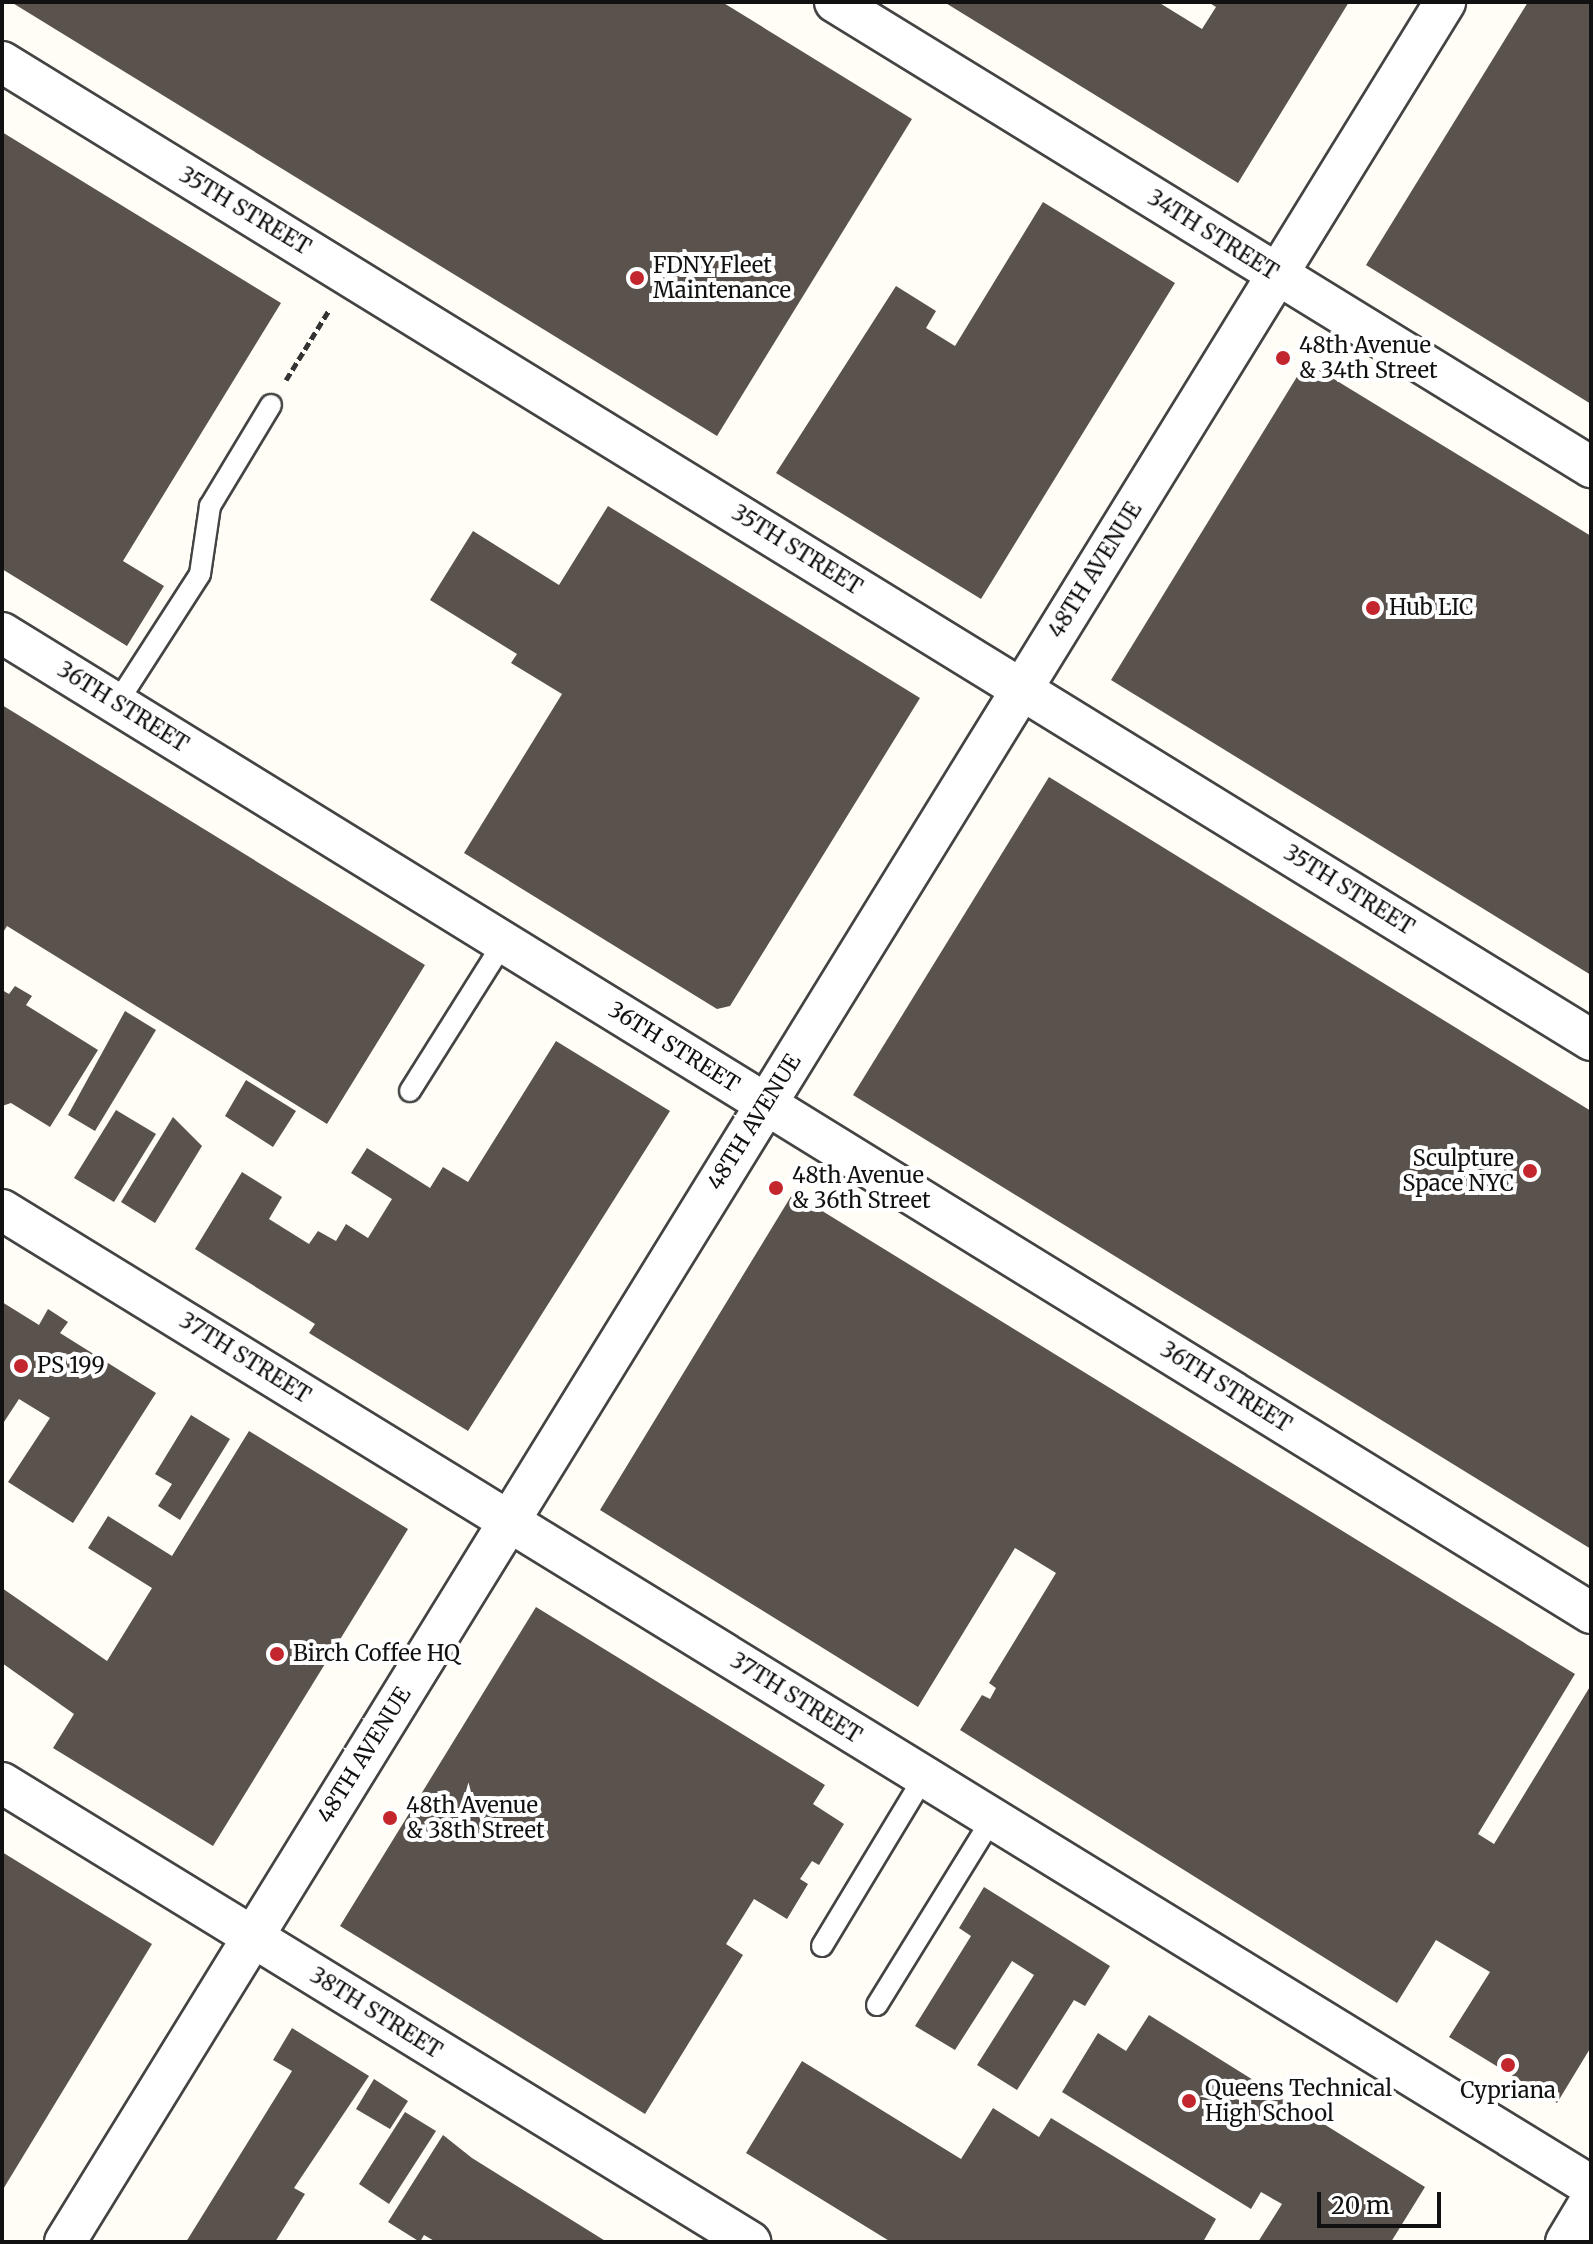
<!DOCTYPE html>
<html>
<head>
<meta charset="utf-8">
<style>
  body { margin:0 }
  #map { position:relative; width:1593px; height:2244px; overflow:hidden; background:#fffdf5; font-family:Merriweather,serif }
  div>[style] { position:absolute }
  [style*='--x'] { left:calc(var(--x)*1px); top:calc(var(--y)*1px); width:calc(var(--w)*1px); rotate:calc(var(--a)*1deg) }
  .building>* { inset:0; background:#5a524d }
  .path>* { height:5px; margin-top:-2.5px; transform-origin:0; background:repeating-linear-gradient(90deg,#333 0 8px,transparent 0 12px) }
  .roads { filter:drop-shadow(2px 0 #444) drop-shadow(-2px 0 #444) drop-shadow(0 2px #444) drop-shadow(0 -2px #444) }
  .service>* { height:20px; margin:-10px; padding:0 10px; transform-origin:10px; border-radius:10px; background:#fff }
  .minor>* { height:40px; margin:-20px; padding:0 20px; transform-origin:20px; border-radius:20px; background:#fff }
  .dots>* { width:22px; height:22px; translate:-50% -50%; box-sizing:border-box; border:4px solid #fff; border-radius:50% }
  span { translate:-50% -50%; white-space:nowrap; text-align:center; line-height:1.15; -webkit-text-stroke:8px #fff; paint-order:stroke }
  .street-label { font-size:22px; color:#111 }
  .poi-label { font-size:22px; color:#111 }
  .left { translate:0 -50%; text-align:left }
  .right { translate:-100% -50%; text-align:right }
  .frame { position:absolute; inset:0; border:4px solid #111; pointer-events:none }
  .scale { position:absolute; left:1317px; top:2192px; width:124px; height:36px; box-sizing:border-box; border:4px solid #111; border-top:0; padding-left:10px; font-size:24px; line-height:28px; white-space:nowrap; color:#111; -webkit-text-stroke:6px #fff; paint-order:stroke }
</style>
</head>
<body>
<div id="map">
  <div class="building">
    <i style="clip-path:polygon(11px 2px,722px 2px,912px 119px,717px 436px)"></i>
    <i style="clip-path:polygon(944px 2px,1158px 2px,1202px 29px,1216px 7px,1208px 2px,1349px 2px,1238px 183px)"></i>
    <i style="clip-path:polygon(1528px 2px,1591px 2px,1591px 404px,1366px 265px)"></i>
    <i style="clip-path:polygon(2px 132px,281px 303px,123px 561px,164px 586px,127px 646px,2px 569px)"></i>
    <i style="clip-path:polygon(1043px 202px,1175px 283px,981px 599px,776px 473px,896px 286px,936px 311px,926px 328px,955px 346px)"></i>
    <i style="clip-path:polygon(1306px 362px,1591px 536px,1591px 975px,1111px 680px)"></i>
    <i style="clip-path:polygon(608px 506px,920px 698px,730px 1006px,717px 1009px,464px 853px,562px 694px,511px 663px,517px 654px,430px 600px,473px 531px,559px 585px)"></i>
    <i style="clip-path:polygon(2px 705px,425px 965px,327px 1124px,7px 926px,2px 934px)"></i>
    <i style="clip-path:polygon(1049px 777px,1591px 1111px,1591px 1549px,853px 1095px)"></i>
    <i style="clip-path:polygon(15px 986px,32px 996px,26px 1005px,98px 1050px,50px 1127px,11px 1103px,2px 1106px,2px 990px,9px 994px)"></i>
    <i style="clip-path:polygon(125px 1011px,156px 1030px,95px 1131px,68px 1115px)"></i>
    <i style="clip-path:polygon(556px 1041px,670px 1111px,468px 1431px,309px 1333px,315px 1324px,195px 1249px,242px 1172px,282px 1197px,269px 1219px,309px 1244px,318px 1231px,336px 1241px,346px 1224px,368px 1238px,392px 1199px,351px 1173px,367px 1148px,430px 1188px,443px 1167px,468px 1182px)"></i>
    <i style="clip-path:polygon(246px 1080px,296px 1111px,273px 1147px,225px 1116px)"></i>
    <i style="clip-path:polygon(116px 1110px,156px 1134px,114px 1202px,74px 1178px)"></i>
    <i style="clip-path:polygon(173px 1117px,202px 1146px,155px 1223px,121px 1202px)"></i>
    <i style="clip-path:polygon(793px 1193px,1575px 1674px,1478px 1834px,1494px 1844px,1591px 1685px,1591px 2047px,1557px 2103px,1449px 2037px,1490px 1972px,1436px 1940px,1397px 2003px,960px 1730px,982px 1695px,990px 1699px,996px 1688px,989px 1683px,1056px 1573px,1015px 1548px,918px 1707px,600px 1510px)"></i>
    <i style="clip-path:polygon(2px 1302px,39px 1325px,48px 1309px,68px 1322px,60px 1333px,156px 1393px,73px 1523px,8px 1482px,50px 1418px,19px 1399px,2px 1425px)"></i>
    <i style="clip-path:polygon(191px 1415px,230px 1439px,180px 1520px,158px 1506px,172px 1484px,155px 1474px)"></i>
    <i style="clip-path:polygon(249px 1431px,408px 1529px,213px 1846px,53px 1748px,74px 1714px,2px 1663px,2px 1588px,107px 1661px,152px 1588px,88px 1548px,108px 1516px,172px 1556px)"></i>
    <i style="clip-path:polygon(536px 1607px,825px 1785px,813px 1804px,844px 1824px,819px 1865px,812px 1861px,800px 1879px,808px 1884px,787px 1919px,754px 1899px,726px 1944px,743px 1955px,645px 2114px,340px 1926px)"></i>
    <i style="clip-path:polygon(2px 1852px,152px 1944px,2px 2191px)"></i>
    <i style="clip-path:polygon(984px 1887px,1110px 1966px,1085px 2006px,1074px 2000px,1017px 2090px,977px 2065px,1034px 1975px,1012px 1961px,955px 2050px,915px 2026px,971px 1936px,959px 1928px)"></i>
    <i style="clip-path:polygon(1149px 2015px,1425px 2187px,1391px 2242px,1258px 2242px,1282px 2204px,1261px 2192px,1251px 2209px,1062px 2092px,1098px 2033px,1126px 2051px)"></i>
    <i style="clip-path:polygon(292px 2028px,369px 2076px,294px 2188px,305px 2194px,275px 2242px,186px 2242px,292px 2071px,273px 2060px)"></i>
    <i style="clip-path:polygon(802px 2061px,961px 2159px,993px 2108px,1039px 2137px,1051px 2118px,1216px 2219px,1203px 2242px,891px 2242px,746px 2153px)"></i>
    <i style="clip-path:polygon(374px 2079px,408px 2101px,390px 2129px,356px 2109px)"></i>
    <i style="clip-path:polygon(405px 2112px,436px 2131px,389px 2204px,359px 2184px)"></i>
    <i style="clip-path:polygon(443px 2135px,472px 2158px,607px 2242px,436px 2242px,424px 2235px,420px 2242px,388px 2222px)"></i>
  </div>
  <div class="path">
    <i style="--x:286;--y:380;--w:82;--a:-58.4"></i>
  </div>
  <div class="roads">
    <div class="service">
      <i style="--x:117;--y:703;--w:153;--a:-57.2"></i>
      <i style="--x:200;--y:574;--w:69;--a:-81.6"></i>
      <i style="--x:210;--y:506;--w:118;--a:-58.9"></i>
      <i style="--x:410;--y:1091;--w:176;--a:-57.8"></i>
      <i style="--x:822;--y:1946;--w:197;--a:-58.9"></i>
      <i style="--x:877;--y:2005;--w:219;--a:-58.3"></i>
    </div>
    <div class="minor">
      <i style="--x:835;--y:2;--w:888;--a:31.59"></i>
      <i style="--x:2;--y:62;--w:1866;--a:31.61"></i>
      <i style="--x:2;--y:633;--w:1867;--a:31.66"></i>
      <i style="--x:2;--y:1210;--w:1865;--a:31.56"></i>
      <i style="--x:2;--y:1783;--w:878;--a:31.53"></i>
      <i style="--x:65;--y:2242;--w:2631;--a:-58.36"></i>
      <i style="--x:1566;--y:2242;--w:49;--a:-59.2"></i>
    </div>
  </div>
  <div class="dots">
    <i style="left:637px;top:278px;background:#c4262e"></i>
    <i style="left:1283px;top:358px;background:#c4262e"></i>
    <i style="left:1373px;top:608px;background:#c4262e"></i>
    <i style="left:1530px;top:1171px;background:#c4262e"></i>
    <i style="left:776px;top:1188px;background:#c4262e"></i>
    <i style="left:21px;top:1366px;background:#c4262e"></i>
    <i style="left:277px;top:1654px;background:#c4262e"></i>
    <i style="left:390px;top:1818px;background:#c4262e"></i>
    <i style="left:1508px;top:2065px;background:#c4262e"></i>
    <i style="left:1189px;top:2101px;background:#c4262e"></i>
  </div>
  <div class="street-label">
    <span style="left:245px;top:211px;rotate:31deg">35TH STREET</span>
    <span style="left:1213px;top:235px;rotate:32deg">34TH STREET</span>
    <span style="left:797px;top:550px;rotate:32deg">35TH STREET</span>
    <span style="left:1095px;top:570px;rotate:-58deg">48TH AVENUE</span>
    <span style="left:123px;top:707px;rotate:32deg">36TH STREET</span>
    <span style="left:1349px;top:890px;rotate:32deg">35TH STREET</span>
    <span style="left:674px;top:1047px;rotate:32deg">36TH STREET</span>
    <span style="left:754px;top:1122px;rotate:-58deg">48TH AVENUE</span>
    <span style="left:245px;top:1358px;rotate:32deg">37TH STREET</span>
    <span style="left:1226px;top:1387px;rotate:32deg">36TH STREET</span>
    <span style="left:796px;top:1698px;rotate:32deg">37TH STREET</span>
    <span style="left:364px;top:1755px;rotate:-58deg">48TH AVENUE</span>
    <span style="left:376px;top:2013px;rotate:32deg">38TH STREET</span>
  </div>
  <div class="poi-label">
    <span class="left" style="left:653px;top:278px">FDNY Fleet<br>Maintenance</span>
    <span class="left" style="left:1299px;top:358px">48th Avenue<br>&amp; 34th Street</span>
    <span class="left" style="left:1389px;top:608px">Hub LIC</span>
    <span class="right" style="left:1514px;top:1171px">Sculpture<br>Space NYC</span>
    <span class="left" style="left:792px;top:1188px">48th Avenue<br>&amp; 36th Street</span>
    <span class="left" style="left:37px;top:1366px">PS 199</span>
    <span class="left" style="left:293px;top:1654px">Birch Coffee HQ</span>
    <span class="left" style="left:406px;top:1818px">48th Avenue<br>&amp; 38th Street</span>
    <span class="left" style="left:1205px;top:2101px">Queens Technical<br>High School</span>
    <span style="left:1508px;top:2091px">Cypriana</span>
  </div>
  <div class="frame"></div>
  <div class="scale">20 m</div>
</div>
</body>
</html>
